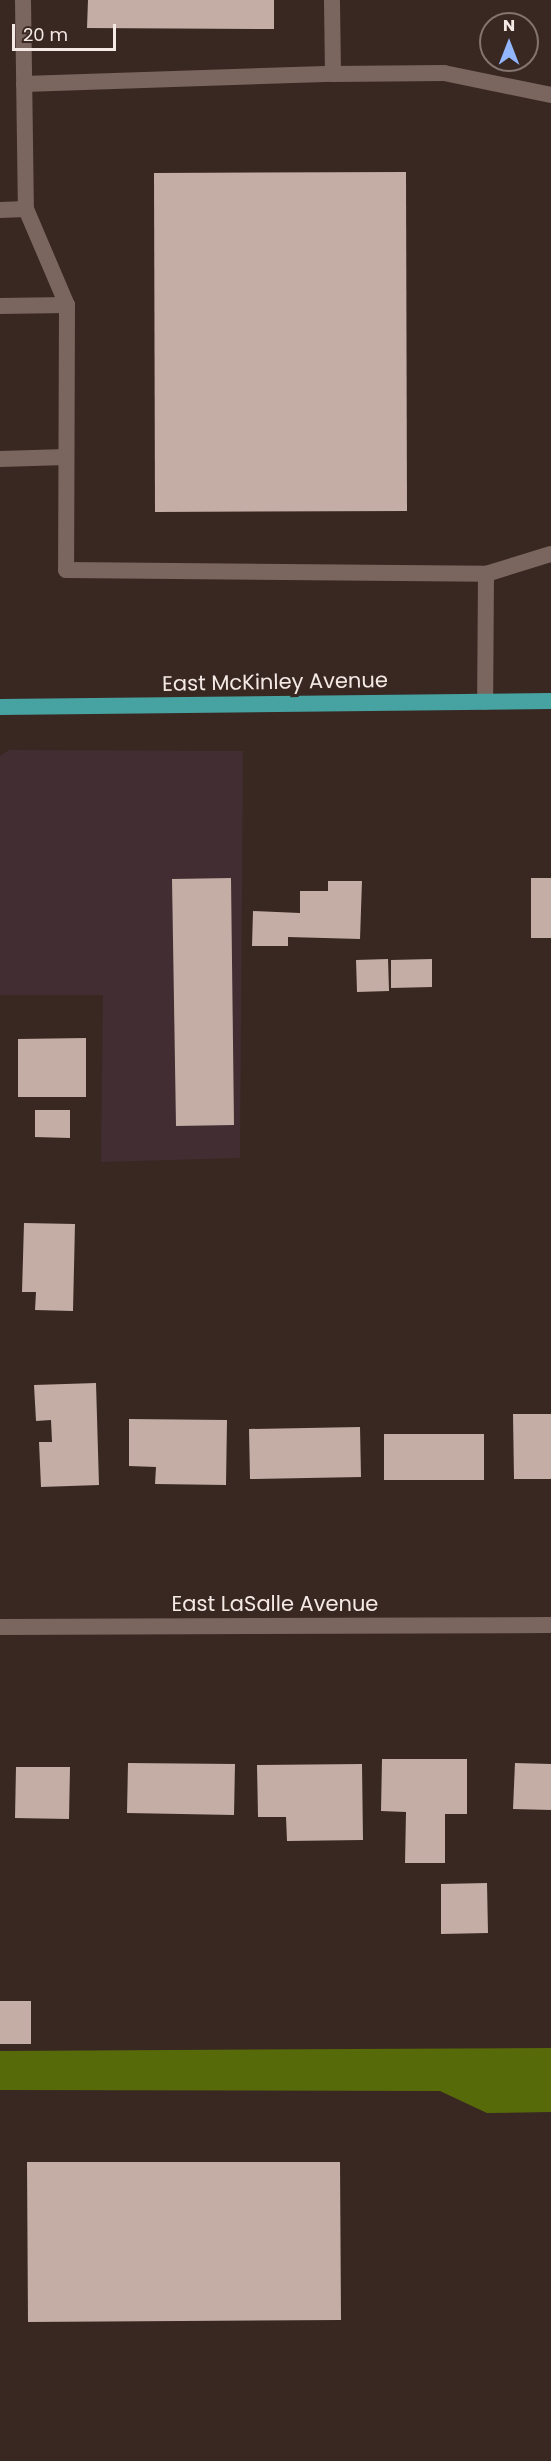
<!DOCTYPE html>
<html>
<head>
<meta charset="utf-8">
<style>
  body { margin:0 }
  #map { position:relative; width:551px; height:2461px; overflow:hidden; background:#392822; font-family:Poppins,sans-serif }
  div>[style] { position:absolute }
  [style*='--x'] { left:calc(var(--x)*1px); top:calc(var(--y)*1px); width:calc(var(--w)*1px); rotate:calc(var(--a)*1deg) }
  .commercial>* { inset:0; background:#412d32 }
  .forest>* { inset:0; background:#576a0a }
  .building>* { inset:0; background:#c3ada5 }
  .service>* { height:16px; margin:-8px; padding:0 8px; transform-origin:8px; border-radius:8px; background:#7a665f }
  .minor>* { height:16px; margin:-8px; padding:0 8px; transform-origin:8px; border-radius:8px; background:#7a665f }
  .primary>* { height:16px; margin:-8px; padding:0 8px; transform-origin:8px; border-radius:8px; background:#47a2a2 }
  span { translate:-50% -50%; white-space:nowrap; text-align:center; line-height:1.15; -webkit-text-stroke:6px #392822; paint-order:stroke }
  .street-label { font-size:21px; color:#f5e9e5 }
  .north { position:absolute; left:479px; top:12px; width:60px; height:60px; box-sizing:border-box; background:#392822; border:2px solid #847570; border-radius:50%; rotate:0deg; font-size:16px; font-weight:700; line-height:24px; text-align:center; color:#f5e9e5 }
  .north::after { content:''; display:block; margin:auto; width:21px; height:27px; background:#93b7fd; clip-path:polygon(50% 0,100% 100%,50% 72%,0 100%) }
  .scale { position:absolute; left:12px; top:24px; width:104px; height:27px; box-sizing:border-box; border:3px solid #f5e9e5; border-top:0; padding-left:8px; font-size:18px; line-height:21px; white-space:nowrap; color:#f5e9e5; -webkit-text-stroke:4px #392822; paint-order:stroke }
</style>
</head>
<body>
<div id="map">
  <div class="commercial">
    <i style="clip-path:polygon(9px 750px,243px 751px,240px 1158px,101px 1162px,103px 995px,0 995px,0 756px)"></i>
  </div>
  <div class="forest">
    <i style="clip-path:polygon(551px 2048px,551px 2112px,487px 2113px,440px 2091px,0 2090px,0 2051px)"></i>
  </div>
  <div class="building">
    <i style="clip-path:polygon(88px 0,274px 0,274px 29px,87px 28px)"></i>
    <i style="clip-path:polygon(406px 172px,407px 511px,155px 512px,154px 173px)"></i>
    <i style="clip-path:polygon(231px 878px,234px 1125px,176px 1126px,172px 879px)"></i>
    <i style="clip-path:polygon(531px 878px,551px 878px,551px 938px,531px 938px)"></i>
    <i style="clip-path:polygon(328px 881px,362px 881px,360px 939px,288px 937px,288px 946px,252px 946px,253px 911px,300px 913px,300px 891px,328px 891px)"></i>
    <i style="clip-path:polygon(388px 959px,389px 991px,357px 992px,356px 960px)"></i>
    <i style="clip-path:polygon(432px 959px,432px 987px,391px 988px,391px 960px)"></i>
    <i style="clip-path:polygon(86px 1038px,86px 1097px,18px 1097px,18px 1039px)"></i>
    <i style="clip-path:polygon(35px 1110px,70px 1110px,70px 1138px,35px 1137px)"></i>
    <i style="clip-path:polygon(24px 1223px,75px 1224px,73px 1311px,35px 1310px,36px 1292px,22px 1292px)"></i>
    <i style="clip-path:polygon(96px 1383px,99px 1485px,41px 1487px,39px 1442px,52px 1442px,51px 1420px,36px 1421px,34px 1385px)"></i>
    <i style="clip-path:polygon(513px 1414px,551px 1414px,551px 1479px,514px 1479px)"></i>
    <i style="clip-path:polygon(129px 1419px,227px 1420px,226px 1485px,155px 1484px,156px 1467px,129px 1466px)"></i>
    <i style="clip-path:polygon(360px 1427px,361px 1477px,250px 1479px,249px 1429px)"></i>
    <i style="clip-path:polygon(384px 1434px,484px 1434px,484px 1480px,384px 1480px)"></i>
    <i style="clip-path:polygon(382px 1759px,467px 1759px,467px 1814px,445px 1814px,445px 1863px,405px 1863px,406px 1812px,381px 1811px)"></i>
    <i style="clip-path:polygon(128px 1763px,235px 1764px,234px 1815px,127px 1813px)"></i>
    <i style="clip-path:polygon(515px 1763px,551px 1764px,551px 1810px,513px 1809px)"></i>
    <i style="clip-path:polygon(362px 1764px,363px 1840px,287px 1841px,286px 1817px,258px 1817px,257px 1765px)"></i>
    <i style="clip-path:polygon(16px 1767px,70px 1767px,69px 1819px,15px 1818px)"></i>
    <i style="clip-path:polygon(487px 1883px,488px 1933px,441px 1934px,441px 1884px)"></i>
    <i style="clip-path:polygon(0 2001px,31px 2001px,31px 2044px,0 2044px)"></i>
    <i style="clip-path:polygon(27px 2162px,340px 2162px,341px 2320px,28px 2322px)"></i>
  </div>
  <div class="service">
    <i style="--x:23;--y:0;--w:209;--a:89.2"></i>
    <i style="--x:26;--y:209;--w:104;--a:66.9"></i>
    <i style="--x:67;--y:305;--w:265;--a:90.2"></i>
    <i style="--x:66;--y:570;--w:420;--a:0.5"></i>
    <i style="--x:486;--y:574;--w:128;--a:90.4"></i>
    <i style="--x:333;--y:74;--w:111;--a:-0.5"></i>
    <i style="--x:444;--y:73;--w:109;--a:11.6"></i>
    <i style="--x:24;--y:84;--w:309;--a:-1.9"></i>
    <i style="--x:333;--y:74;--w:74;--a:-90.8"></i>
    <i style="--x:0;--y:210;--w:26;--a:-2"></i>
    <i style="--x:0;--y:306;--w:67;--a:-0.9"></i>
    <i style="--x:0;--y:459;--w:66;--a:-1.7"></i>
    <i style="--x:486;--y:574;--w:68;--a:-17.1"></i>
  </div>
  <div class="minor">
    <i style="--x:0;--y:1627;--w:551;--a:-0.21"></i>
  </div>
  <div class="primary">
    <i style="--x:0;--y:707;--w:551;--a:-0.62"></i>
  </div>
  <div class="street-label">
    <span style="left:275px;top:682px;rotate:-1deg">East McKinley Avenue</span>
    <span style="left:275px;top:1604px">East LaSalle Avenue</span>
  </div>
  <div class="north">N</div>
  <div class="scale">20 m</div>
</div>
</body>
</html>
